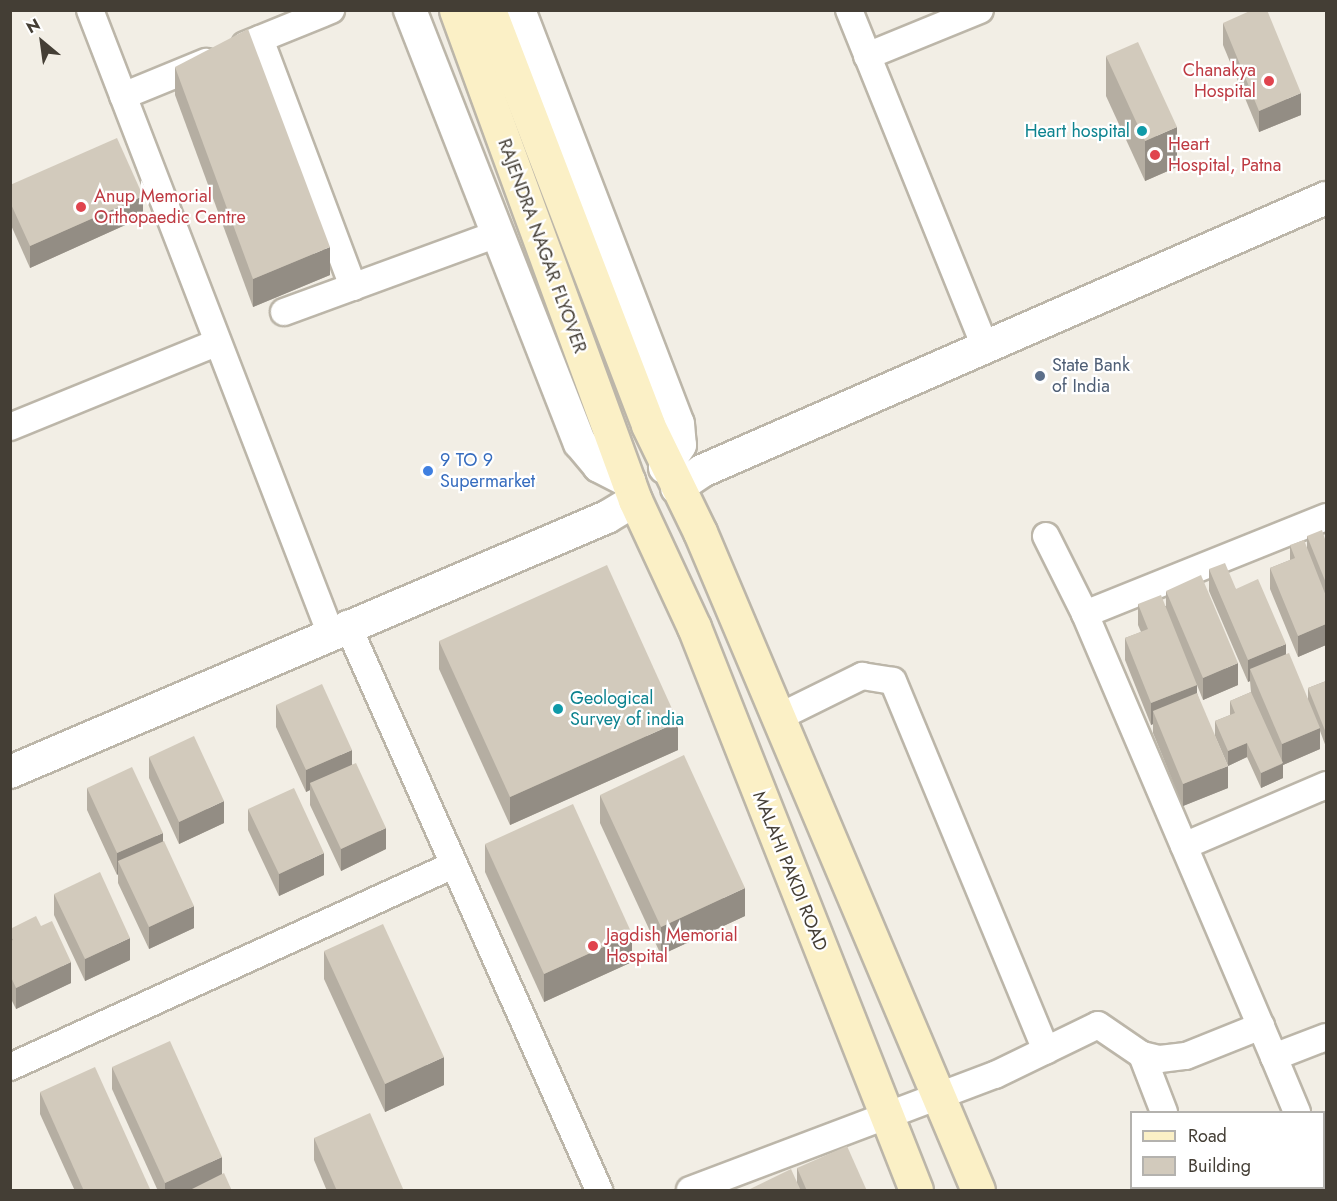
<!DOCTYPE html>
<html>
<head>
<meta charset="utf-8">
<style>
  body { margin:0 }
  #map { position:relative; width:1337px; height:1201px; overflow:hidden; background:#f2eee5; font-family:Jost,sans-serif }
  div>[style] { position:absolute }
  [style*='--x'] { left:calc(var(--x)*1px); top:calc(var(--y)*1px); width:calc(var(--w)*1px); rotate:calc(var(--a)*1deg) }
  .roads { filter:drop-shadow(2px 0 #bcb6a9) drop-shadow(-2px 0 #bcb6a9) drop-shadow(0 2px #bcb6a9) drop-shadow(0 -2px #bcb6a9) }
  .minor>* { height:26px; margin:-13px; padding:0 13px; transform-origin:13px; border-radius:13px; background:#fff }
  .tertiary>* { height:32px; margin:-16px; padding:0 16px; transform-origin:16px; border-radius:16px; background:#fff }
  .secondary>* { height:33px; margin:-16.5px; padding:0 16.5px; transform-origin:16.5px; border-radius:16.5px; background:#fbf0c6 }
  .wall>* { inset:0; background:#b5aea2 }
  .shaded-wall>* { inset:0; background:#938d84 }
  .building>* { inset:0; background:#d2cabc }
  .dots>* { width:16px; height:16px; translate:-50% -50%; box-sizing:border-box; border:3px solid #fff; border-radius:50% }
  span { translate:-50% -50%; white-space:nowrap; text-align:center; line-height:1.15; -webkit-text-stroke:4.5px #fff; paint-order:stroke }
  .health-label { font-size:18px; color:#be3a42 }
  .right { translate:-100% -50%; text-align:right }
  .left { translate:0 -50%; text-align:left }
  .culture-label { font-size:18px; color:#0d838f }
  .street-label { font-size:18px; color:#443e35 }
  .service-label { font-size:18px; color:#4e5e75 }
  .shop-label { font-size:18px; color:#366cbe }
  .frame { position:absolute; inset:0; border:12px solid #443e35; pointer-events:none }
  .legend { position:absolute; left:1130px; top:1111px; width:195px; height:78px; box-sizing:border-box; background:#fff; border:2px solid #b4b2ae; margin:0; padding:8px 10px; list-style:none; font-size:18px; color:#443e35 }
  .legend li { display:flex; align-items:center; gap:12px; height:30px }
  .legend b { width:30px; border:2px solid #b4b2ae }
  .north { position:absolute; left:12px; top:12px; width:60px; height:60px; -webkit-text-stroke:4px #fff; paint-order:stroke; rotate:331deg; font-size:16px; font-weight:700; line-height:24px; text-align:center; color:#443e35 }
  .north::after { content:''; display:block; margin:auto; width:21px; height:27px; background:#443e35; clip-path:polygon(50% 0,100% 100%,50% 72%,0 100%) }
</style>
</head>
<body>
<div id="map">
  <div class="roads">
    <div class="minor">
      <i style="--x:90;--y:10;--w:667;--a:68.9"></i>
      <i style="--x:849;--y:10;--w:362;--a:68"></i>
      <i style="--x:260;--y:39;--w:265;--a:69.4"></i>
      <i style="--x:245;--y:45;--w:93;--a:-22.1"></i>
      <i style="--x:867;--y:56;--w:122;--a:-22.2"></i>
      <i style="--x:123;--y:96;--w:90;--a:-22.3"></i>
      <i style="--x:284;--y:312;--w:224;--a:-20.1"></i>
      <i style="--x:10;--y:427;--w:222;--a:-22.2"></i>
      <i style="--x:1046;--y:536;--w:87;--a:63.4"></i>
      <i style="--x:1085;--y:614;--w:260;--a:-21.9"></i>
      <i style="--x:1085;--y:614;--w:482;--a:66.9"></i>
      <i style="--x:347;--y:624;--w:620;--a:66"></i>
      <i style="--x:779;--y:717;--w:93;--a:-26.3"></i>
      <i style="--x:862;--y:676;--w:31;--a:9"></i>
      <i style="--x:893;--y:681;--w:400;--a:67.5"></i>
      <i style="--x:1184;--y:846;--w:155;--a:-23.2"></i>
      <i style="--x:1142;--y:1055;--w:61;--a:68.9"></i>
      <i style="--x:10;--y:1067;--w:488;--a:-24.5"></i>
      <i style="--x:1297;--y:1112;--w:60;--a:-112.7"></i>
      <i style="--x:1274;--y:1057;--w:56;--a:-21"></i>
      <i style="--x:1324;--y:1178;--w:8;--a:76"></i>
      <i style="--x:1194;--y:1188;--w:2;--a:63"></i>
      <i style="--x:690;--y:1190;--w:326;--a:-20.7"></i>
      <i style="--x:995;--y:1075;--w:114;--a:-25.9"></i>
      <i style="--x:1098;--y:1025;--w:53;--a:34.3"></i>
      <i style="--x:1142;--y:1055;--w:18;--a:13"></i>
      <i style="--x:1160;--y:1059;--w:26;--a:-7"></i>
      <i style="--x:1186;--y:1056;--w:81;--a:-21.8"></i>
    </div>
    <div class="tertiary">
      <i style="--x:410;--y:10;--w:465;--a:68.6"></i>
      <i style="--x:580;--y:443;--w:30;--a:50"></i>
      <i style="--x:599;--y:466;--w:34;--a:27"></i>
      <i style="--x:519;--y:10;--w:443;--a:69"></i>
      <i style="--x:678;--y:424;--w:21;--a:85"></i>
      <i style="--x:680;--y:445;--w:27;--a:124"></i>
      <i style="--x:677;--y:488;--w:30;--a:-34"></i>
      <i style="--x:702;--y:471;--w:681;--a:-23.63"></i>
      <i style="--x:10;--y:772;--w:649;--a:-23.13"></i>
      <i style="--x:607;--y:517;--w:33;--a:-31"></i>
    </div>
    <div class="secondary">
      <i style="--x:456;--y:10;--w:522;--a:69.93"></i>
      <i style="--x:635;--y:500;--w:140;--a:65.1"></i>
      <i style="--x:694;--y:627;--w:605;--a:68.48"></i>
      <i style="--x:489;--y:10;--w:444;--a:69"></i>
      <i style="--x:648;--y:425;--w:119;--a:64.1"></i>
      <i style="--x:700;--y:532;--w:714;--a:67.1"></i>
    </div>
  </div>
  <div class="wall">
    <i style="clip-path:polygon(1223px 23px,1301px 115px,1259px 132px,1223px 45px)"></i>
    <i style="clip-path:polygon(1106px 56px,1177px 167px,1145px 181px,1106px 96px)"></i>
    <i style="clip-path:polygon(175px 67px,330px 275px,253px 307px,175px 95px)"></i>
    <i style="clip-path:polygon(10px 185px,143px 217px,30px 268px,10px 223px)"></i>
    <i style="clip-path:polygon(1307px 536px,1326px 542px,1326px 645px,1298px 657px,1270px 589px,1270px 568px,1290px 560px,1290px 545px,1307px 548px)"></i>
    <i style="clip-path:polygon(1209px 569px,1236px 589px,1286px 655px,1308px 700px,1308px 688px,1326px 681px,1326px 747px,1320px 731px,1320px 749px,1283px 765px,1283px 778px,1261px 788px,1247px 757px,1228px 766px,1215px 736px,1215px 721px,1230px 715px,1230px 701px,1251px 692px,1250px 681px,1248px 682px,1209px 591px)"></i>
    <i style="clip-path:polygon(1166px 591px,1238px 685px,1203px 700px,1197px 685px,1197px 693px,1228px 788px,1183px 806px,1153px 733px,1153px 724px,1151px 725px,1125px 660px,1125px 638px,1141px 632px,1138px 625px,1138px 604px,1166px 606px)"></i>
    <i style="clip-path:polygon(439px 641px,678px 750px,510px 825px,439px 669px)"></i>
    <i style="clip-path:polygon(276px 705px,352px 764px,386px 849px,341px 871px,310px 805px,310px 790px,306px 792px,276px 727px)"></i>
    <i style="clip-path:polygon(149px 757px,224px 823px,179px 844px,149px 778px)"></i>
    <i style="clip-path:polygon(87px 788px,163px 841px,194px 928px,149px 949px,118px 883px,118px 874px,117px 875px,87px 810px)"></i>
    <i style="clip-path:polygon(600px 795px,745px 916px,661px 955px,600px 823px)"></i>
    <i style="clip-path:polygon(248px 809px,324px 875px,279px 896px,248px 830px)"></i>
    <i style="clip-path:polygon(485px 844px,632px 962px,544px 1002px,485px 872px)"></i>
    <i style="clip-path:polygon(54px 894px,130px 960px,85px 981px,54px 915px)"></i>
    <i style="clip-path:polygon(41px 926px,71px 983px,16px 1009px,10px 997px,10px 929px)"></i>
    <i style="clip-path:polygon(324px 951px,444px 1085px,385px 1112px,324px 979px)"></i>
    <i style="clip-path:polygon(112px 1067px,222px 1174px,232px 1191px,158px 1191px,112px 1089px)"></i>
    <i style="clip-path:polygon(40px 1092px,150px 1191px,75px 1191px,40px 1114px)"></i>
    <i style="clip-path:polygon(314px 1138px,404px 1191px,327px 1191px,314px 1160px)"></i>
    <i style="clip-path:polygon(797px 1168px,867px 1191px,746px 1191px,797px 1182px)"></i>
  </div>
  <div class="shaded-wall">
    <i style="clip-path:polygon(1301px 93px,1301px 115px,1259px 132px,1259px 111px)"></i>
    <i style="clip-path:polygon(1177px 127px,1177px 167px,1145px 181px,1145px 141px)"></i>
    <i style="clip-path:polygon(143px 196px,143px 217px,30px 268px,30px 246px)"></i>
    <i style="clip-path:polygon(330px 247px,330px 275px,253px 307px,253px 279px)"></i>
    <i style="clip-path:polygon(1326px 624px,1326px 645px,1298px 657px,1298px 636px)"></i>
    <i style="clip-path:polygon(1286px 644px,1286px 666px,1250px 669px,1250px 681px,1248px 682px,1248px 660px)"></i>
    <i style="clip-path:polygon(1238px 663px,1238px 685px,1203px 700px,1203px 678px)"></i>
    <i style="clip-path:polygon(1197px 685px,1197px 706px,1153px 711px,1153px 724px,1151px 725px,1151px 703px)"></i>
    <i style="clip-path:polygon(678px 722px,678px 750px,510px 825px,510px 797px)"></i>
    <i style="clip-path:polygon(1320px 728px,1320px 749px,1283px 765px,1283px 778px,1261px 788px,1261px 773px,1282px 764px,1282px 744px)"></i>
    <i style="clip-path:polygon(1247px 743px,1247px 757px,1228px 766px,1228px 751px)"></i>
    <i style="clip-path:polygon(352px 750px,352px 771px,310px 783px,310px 790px,306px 792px,306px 770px)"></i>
    <i style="clip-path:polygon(1228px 766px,1228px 788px,1183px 806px,1183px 784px)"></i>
    <i style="clip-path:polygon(224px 801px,224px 823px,179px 844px,179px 822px)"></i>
    <i style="clip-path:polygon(386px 828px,386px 849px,341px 871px,341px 849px)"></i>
    <i style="clip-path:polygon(163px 833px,163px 854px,118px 861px,118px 874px,117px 875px,117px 853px)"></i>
    <i style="clip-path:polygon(324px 853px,324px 875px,279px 896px,279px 874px)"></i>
    <i style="clip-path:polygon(745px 888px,745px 916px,661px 955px,661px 927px)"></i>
    <i style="clip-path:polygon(194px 906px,194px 928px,149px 949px,149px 927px)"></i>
    <i style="clip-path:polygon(632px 934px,632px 962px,544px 1002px,544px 974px)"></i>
    <i style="clip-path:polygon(130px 938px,130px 960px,85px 981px,85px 959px)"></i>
    <i style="clip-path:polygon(71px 962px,71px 983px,16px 1009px,16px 988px)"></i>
    <i style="clip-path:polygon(444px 1057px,444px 1085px,385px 1112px,385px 1084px)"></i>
    <i style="clip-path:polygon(222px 1157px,222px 1179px,196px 1191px,165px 1191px,165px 1183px)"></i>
  </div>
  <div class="building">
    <i style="clip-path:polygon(1252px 10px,1267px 10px,1301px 93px,1259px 111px,1223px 23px)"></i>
    <i style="clip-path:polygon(248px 29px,330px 247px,253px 279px,175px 67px)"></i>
    <i style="clip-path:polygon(1138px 42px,1177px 127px,1145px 141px,1106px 56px)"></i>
    <i style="clip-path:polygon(117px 138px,143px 196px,30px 246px,10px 202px,10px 185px)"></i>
    <i style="clip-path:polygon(1322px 530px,1326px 542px,1326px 583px,1307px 536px)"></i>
    <i style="clip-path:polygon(1304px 540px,1326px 596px,1326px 624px,1298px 636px,1270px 568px,1295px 558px,1290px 545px)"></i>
    <i style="clip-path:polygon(1225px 563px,1236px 589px,1258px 579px,1286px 644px,1248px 660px,1209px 569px)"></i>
    <i style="clip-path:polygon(607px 565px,678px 722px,510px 797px,439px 641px)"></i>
    <i style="clip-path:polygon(1201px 575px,1238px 663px,1203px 678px,1166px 591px)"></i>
    <i style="clip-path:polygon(1161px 595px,1197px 685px,1151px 703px,1125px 638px,1148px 629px,1138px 604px)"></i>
    <i style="clip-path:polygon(1289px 653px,1320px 728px,1282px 744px,1250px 669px)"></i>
    <i style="clip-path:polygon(1326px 681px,1326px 733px,1308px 688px)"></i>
    <i style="clip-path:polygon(322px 684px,352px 750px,306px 770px,276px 705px)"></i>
    <i style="clip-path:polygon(1251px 692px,1283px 763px,1261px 773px,1247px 743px,1228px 751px,1215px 721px,1235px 713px,1230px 701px)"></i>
    <i style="clip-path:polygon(1197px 693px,1228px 766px,1183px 784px,1153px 711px)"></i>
    <i style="clip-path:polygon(194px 736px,224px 801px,179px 822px,149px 757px)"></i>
    <i style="clip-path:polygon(684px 755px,745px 888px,661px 927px,600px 795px)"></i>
    <i style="clip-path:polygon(356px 763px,386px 828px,341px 849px,310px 783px)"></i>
    <i style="clip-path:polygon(132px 767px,163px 833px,117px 853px,87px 788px)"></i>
    <i style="clip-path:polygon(294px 788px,324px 853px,279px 874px,248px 809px)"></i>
    <i style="clip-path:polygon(573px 804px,632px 934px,544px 974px,485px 844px)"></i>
    <i style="clip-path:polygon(164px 841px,194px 906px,149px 927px,118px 861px)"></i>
    <i style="clip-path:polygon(100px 872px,130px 938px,85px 959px,54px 894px)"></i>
    <i style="clip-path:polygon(36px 916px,41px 926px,52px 921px,71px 962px,16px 988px,10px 975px,10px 941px,13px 940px,10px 935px,10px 929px)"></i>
    <i style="clip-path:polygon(383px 924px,444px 1057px,385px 1084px,324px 951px)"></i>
    <i style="clip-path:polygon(170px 1041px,222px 1157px,165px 1183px,112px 1067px)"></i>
    <i style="clip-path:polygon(95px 1067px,150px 1189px,148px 1191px,84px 1191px,40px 1092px)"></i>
    <i style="clip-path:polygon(370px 1113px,404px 1191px,337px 1191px,314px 1138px)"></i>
    <i style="clip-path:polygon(847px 1146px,867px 1191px,807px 1191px,797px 1168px)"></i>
    <i style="clip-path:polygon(791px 1169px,801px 1191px,746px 1191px)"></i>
    <i style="clip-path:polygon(224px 1173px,232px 1191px,188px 1191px)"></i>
  </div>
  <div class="dots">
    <i style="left:1269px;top:81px;background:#e0444e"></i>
    <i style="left:1142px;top:131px;background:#0f9aa8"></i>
    <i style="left:1155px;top:155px;background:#e0444e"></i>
    <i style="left:81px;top:207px;background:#e0444e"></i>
    <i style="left:1040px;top:376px;background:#5c6f8a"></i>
    <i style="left:428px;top:471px;background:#3f7fe0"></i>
    <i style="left:558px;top:709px;background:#0f9aa8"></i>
    <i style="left:593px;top:946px;background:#e0444e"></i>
  </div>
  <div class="health-label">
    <span class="right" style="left:1256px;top:81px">Chanakya<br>Hospital</span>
    <span class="left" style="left:1168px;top:155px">Heart<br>Hospital, Patna</span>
    <span class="left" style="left:94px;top:207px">Anup Memorial<br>Orthopaedic Centre</span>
    <span class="left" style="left:606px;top:946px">Jagdish Memorial<br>Hospital</span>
  </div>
  <div class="culture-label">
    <span class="right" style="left:1130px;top:131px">Heart hospital</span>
    <span class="left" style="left:570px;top:709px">Geological<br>Survey of india</span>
  </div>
  <div class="street-label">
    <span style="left:542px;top:246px;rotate:70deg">RAJENDRA NAGAR FLYOVER</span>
    <span style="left:790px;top:871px;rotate:68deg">MALAHI PAKDI ROAD</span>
  </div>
  <div class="service-label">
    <span class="left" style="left:1052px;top:376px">State Bank<br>of India</span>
  </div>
  <div class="shop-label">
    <span class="left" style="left:440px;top:471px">9 TO 9<br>Supermarket</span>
  </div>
  <div class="frame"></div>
  <ul class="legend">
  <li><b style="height:8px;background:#fbf0c6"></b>Road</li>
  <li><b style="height:16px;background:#d2cabc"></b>Building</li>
  </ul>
  <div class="north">N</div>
</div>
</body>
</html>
